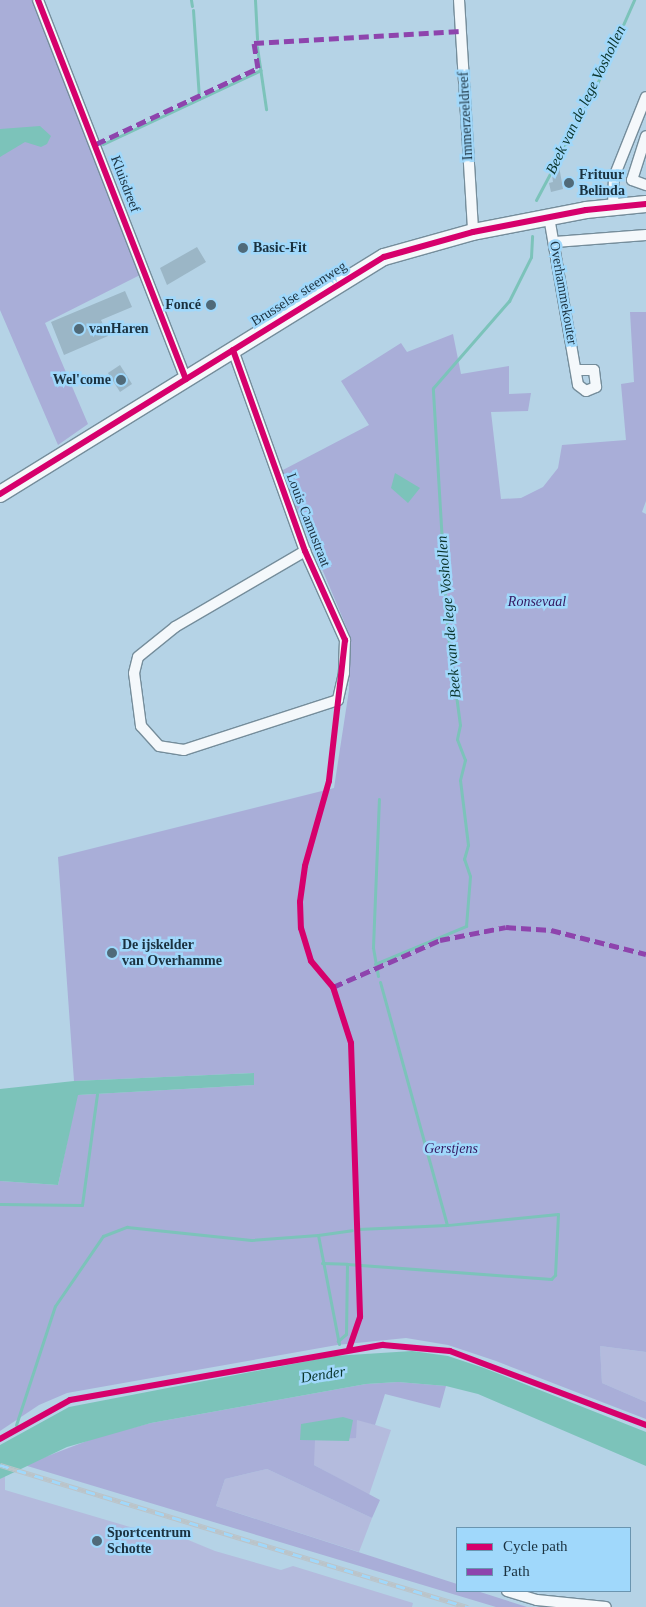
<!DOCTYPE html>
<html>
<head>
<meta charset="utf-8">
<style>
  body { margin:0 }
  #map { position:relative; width:646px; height:1607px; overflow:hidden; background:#b5d3e6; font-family:"Times New Roman",serif }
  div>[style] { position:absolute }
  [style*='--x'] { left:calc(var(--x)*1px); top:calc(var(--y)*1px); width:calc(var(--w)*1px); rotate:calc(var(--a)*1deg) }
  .green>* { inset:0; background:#b4bbdd }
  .forest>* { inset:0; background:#a9aed8 }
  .water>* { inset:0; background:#7cc3ba }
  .stream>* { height:3px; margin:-1.5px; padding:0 1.5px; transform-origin:1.5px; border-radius:1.5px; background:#7cc3ba }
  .building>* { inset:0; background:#9bb6c6 }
  .roads { filter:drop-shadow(1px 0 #758d9b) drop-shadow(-1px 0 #758d9b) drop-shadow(0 1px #758d9b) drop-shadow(0 -1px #758d9b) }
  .minor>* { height:10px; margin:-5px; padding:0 5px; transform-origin:5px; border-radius:5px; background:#f4f8fb }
  .primary>* { height:16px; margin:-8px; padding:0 8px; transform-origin:8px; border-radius:8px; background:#f4f8fb }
  .rail>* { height:5px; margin-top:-2.5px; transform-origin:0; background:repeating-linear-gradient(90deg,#a0d8fb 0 9px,#bbc4c9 0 18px); box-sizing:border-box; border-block:1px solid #bbc4c9 }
  .quiet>* { height:5px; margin-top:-2.5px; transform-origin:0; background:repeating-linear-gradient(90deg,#8e44ad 0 10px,transparent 0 15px) }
  .cycleway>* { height:6px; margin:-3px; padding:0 3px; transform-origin:3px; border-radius:3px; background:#d6006c }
  .dots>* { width:14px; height:14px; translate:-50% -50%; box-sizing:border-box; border:2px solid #a0d8fb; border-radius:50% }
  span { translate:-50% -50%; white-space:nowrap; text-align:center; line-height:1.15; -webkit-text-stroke:5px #a0d8fb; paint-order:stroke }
  .street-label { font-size:14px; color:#1a313f }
  .poi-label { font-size:14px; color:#1a313f; font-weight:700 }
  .left { translate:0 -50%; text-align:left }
  .right { translate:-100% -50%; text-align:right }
  .park-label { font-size:14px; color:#341760; font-style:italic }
  .water-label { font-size:15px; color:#09342b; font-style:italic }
  .legend { position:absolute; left:456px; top:1527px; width:175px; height:65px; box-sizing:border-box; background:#a0d8fb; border:1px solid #6a95b0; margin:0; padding:6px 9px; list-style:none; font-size:15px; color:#1a313f }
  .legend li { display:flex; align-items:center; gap:10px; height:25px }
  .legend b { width:25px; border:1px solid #6a95b0 }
</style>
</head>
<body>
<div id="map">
  <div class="green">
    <i style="clip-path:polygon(600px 1346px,646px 1352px,646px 1402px,602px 1383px)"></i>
    <i style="clip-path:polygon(357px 1419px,391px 1430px,369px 1495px,314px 1465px,314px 1440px)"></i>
    <i style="clip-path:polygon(267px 1469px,372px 1518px,359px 1552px,216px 1506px,225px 1479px)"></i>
    <i style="clip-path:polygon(5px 1476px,5px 1490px,130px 1527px,164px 1530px,215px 1551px,281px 1570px,293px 1566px,413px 1603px,412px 1607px,0 1607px,0 1479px)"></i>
  </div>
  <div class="forest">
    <i style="clip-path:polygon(0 0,32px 0,140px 275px,45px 323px,88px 424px,58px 445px,0 310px)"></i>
    <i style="clip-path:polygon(630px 312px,646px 312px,646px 501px,642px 512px,646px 514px,646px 1352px,600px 1346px,602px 1383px,646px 1402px,646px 1419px,496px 1361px,448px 1345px,406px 1338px,337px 1345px,67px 1393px,39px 1405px,0 1431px,0 1181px,58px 1185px,77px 1095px,254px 1085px,254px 1073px,74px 1081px,58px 857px,334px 788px,349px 690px,351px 638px,281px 471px,369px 425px,341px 381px,401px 343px,407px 352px,453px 334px,461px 374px,509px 366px,509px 394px,531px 393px,528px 411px,491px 412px,501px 499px,521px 498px,543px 487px,558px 468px,562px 445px,626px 440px,621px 384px,634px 382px)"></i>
    <i style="clip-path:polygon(398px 1382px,446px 1386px,440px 1408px,385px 1394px,375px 1425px,357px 1420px,356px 1438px,315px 1440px,314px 1465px,380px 1500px,372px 1518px,267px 1469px,225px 1479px,216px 1506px,457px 1584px,457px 1591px,477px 1591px,527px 1607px,496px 1607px,24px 1465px,100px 1436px,151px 1423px,366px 1384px)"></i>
  </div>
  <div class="water">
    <i style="clip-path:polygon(40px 126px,51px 136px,47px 144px,41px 147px,25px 142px,0 157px,0 129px)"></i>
    <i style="clip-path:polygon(395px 473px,420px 488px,408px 503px,391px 488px)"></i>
    <i style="clip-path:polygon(254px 1073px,254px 1085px,78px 1095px,58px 1185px,0 1181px,0 1089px,74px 1081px)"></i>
    <i style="clip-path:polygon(412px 1351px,448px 1356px,484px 1368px,646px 1432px,646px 1466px,478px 1394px,446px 1386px,398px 1382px,366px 1384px,151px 1423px,67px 1447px,0 1479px,0 1445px,69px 1407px,334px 1356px)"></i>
    <i style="clip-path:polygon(343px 1417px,353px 1420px,349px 1441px,300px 1440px,301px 1424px)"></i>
  </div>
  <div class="stream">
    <i style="--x:191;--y:0;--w:6;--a:81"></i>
    <i style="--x:255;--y:0;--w:39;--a:87"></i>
    <i style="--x:193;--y:10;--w:89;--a:86.1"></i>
    <i style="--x:257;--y:47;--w:63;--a:81.7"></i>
    <i style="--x:103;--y:144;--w:174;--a:-25.1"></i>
    <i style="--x:536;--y:200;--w:121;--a:-62"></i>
    <i style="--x:593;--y:93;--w:102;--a:-66.2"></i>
    <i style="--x:375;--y:964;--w:99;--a:-22.7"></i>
    <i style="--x:466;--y:926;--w:50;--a:-85.4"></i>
    <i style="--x:470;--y:876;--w:18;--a:-109"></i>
    <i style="--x:464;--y:859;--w:15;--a:-74"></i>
    <i style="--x:468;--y:845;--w:65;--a:-97"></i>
    <i style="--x:460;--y:780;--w:21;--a:-76"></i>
    <i style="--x:465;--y:760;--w:22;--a:-111"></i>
    <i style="--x:457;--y:739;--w:14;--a:-78"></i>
    <i style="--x:460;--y:725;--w:99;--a:-97.6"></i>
    <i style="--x:447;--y:627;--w:239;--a:-93.4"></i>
    <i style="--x:433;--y:388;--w:116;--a:-48.9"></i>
    <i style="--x:509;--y:301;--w:49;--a:-63.4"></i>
    <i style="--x:531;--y:257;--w:21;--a:-87"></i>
    <i style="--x:378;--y:976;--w:29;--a:-100"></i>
    <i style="--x:373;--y:947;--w:148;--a:-87.7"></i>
    <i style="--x:0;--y:1204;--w:82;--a:0.7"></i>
    <i style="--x:82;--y:1205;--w:112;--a:-82.3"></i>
    <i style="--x:358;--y:1229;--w:89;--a:-2.6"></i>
    <i style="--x:447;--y:1225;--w:252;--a:-105.4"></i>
    <i style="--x:322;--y:1263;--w:25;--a:2"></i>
    <i style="--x:347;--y:1264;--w:70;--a:90.8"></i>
    <i style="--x:346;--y:1334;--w:11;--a:139"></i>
    <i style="--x:347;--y:1264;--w:205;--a:4.2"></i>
    <i style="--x:551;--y:1279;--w:6;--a:-45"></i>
    <i style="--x:555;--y:1275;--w:61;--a:-87.2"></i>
    <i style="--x:558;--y:1214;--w:112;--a:174.3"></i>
    <i style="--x:339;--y:1344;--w:111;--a:-100.9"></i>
    <i style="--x:318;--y:1235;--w:34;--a:-8"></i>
    <i style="--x:16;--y:1425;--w:125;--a:-71.9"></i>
    <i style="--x:55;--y:1306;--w:85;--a:-55.6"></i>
    <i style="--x:103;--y:1236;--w:26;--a:-21"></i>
    <i style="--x:127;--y:1227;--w:125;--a:6"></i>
    <i style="--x:251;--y:1240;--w:67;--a:-4.3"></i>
  </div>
  <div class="building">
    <i style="clip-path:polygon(559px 166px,563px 189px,551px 192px,549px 183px,553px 182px,552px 175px)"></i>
    <i style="clip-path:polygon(197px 247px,206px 262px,167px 285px,160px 268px)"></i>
    <i style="clip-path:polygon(125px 291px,132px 307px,101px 320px,108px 336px,64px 355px,51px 322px)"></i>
    <i style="clip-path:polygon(120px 365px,132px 384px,120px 392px,108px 373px)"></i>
  </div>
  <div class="roads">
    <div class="minor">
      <i style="--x:38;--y:0;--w:407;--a:68.7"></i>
      <i style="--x:459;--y:0;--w:232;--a:86.5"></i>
      <i style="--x:632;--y:180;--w:46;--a:-72.3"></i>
      <i style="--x:632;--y:180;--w:15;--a:20"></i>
      <i style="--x:613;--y:206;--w:29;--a:-88"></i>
      <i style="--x:614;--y:177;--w:86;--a:-68.2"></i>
      <i style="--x:549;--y:217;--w:170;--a:80.2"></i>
      <i style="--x:578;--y:385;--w:10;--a:37"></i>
      <i style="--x:586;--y:391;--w:11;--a:-22"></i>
      <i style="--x:596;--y:387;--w:17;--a:-97"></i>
      <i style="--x:594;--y:370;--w:18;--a:180"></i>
      <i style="--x:555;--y:242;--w:91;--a:-4.4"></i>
      <i style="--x:233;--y:350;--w:214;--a:70.3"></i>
      <i style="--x:305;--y:551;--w:98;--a:65.8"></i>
      <i style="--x:345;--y:640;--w:33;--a:92"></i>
      <i style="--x:344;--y:673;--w:28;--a:103"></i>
      <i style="--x:338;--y:700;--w:162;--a:162"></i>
      <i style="--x:184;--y:750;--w:25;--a:-171"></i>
      <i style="--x:159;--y:746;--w:27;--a:-132"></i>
      <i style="--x:141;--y:726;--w:53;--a:-97.5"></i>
      <i style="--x:134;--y:673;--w:16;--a:-76"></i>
      <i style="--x:138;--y:657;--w:48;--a:-39"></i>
      <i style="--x:175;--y:627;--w:151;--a:-30.3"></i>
      <i style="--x:507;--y:1591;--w:31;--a:17"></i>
      <i style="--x:537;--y:1600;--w:69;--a:5.8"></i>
    </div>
    <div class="primary">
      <i style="--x:0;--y:494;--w:451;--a:-31.7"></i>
      <i style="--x:384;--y:257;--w:92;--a:-15.7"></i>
      <i style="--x:473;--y:232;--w:115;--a:-11"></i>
      <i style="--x:586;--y:210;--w:60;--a:-5.7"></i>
    </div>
  </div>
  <div class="rail">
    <i style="--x:0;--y:1465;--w:489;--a:16.9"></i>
  </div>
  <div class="quiet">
    <i style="--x:96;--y:144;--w:179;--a:-25.1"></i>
    <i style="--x:258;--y:68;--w:25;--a:-99"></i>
    <i style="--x:254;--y:43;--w:207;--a:-3.3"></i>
    <i style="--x:333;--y:987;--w:117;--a:-23.7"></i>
    <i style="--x:440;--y:940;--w:67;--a:-11.1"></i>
    <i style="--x:506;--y:927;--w:45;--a:3.8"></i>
    <i style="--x:551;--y:930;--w:98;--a:14.2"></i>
  </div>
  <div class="cycleway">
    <i style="--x:38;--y:0;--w:407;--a:68.7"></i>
    <i style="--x:233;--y:350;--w:214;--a:70.3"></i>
    <i style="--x:305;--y:551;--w:98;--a:65.8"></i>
    <i style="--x:345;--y:640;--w:142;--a:96.5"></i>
    <i style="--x:329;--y:781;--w:88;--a:105.8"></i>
    <i style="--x:305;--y:866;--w:36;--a:98"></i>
    <i style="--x:300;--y:902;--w:26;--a:88"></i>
    <i style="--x:301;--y:928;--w:34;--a:73"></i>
    <i style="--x:311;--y:961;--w:34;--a:50"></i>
    <i style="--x:333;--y:987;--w:59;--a:72.2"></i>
    <i style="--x:351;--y:1043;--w:274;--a:88.1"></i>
    <i style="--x:360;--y:1317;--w:34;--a:109"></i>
    <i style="--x:0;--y:494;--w:451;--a:-31.7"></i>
    <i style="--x:384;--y:257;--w:92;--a:-15.7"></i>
    <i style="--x:473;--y:232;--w:115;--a:-11"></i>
    <i style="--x:586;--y:210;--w:60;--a:-5.7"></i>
    <i style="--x:0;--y:1439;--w:80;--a:-29.1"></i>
    <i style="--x:70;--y:1400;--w:318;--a:-10"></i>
    <i style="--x:383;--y:1345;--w:67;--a:5.1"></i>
    <i style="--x:450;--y:1351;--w:210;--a:20.7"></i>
  </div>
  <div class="dots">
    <i style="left:569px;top:183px;background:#506a79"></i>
    <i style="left:243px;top:248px;background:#506a79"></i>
    <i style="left:211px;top:305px;background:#506a79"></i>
    <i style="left:79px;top:329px;background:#506a79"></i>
    <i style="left:121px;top:380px;background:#506a79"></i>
    <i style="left:112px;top:953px;background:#506a79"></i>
    <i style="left:97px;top:1541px;background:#506a79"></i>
  </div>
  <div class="street-label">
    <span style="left:466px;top:116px;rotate:-93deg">Immerzeeldreef</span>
    <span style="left:125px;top:184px;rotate:69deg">Kluisdreef</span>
    <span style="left:563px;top:293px;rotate:80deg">Overhammekouter</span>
    <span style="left:299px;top:294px;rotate:-32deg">Brusselse steenweg</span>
    <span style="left:308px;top:520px;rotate:69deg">Louis Camustraat</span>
  </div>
  <div class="poi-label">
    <span class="left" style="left:579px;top:183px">Frituur<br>Belinda</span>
    <span class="left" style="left:253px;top:248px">Basic-Fit</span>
    <span class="right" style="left:201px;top:305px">Foncé</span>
    <span class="left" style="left:89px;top:329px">vanHaren</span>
    <span class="right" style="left:111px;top:380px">Wel'come</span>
    <span class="left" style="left:122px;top:953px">De ijskelder<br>van Overhamme</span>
    <span class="left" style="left:107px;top:1541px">Sportcentrum<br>Schotte</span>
  </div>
  <div class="park-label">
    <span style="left:537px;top:602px">Ronsevaal</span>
    <span style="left:451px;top:1149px">Gerstjens</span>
  </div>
  <div class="water-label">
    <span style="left:586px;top:100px;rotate:-64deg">Beek van de lege Voshollen</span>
    <span style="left:449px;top:617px;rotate:-95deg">Beek van de lege Voshollen</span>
    <span style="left:323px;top:1375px;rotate:-9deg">Dender</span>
  </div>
  <ul class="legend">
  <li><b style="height:6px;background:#d6006c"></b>Cycle path</li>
  <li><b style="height:6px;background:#8e44ad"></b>Path</li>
  </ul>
</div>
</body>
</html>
